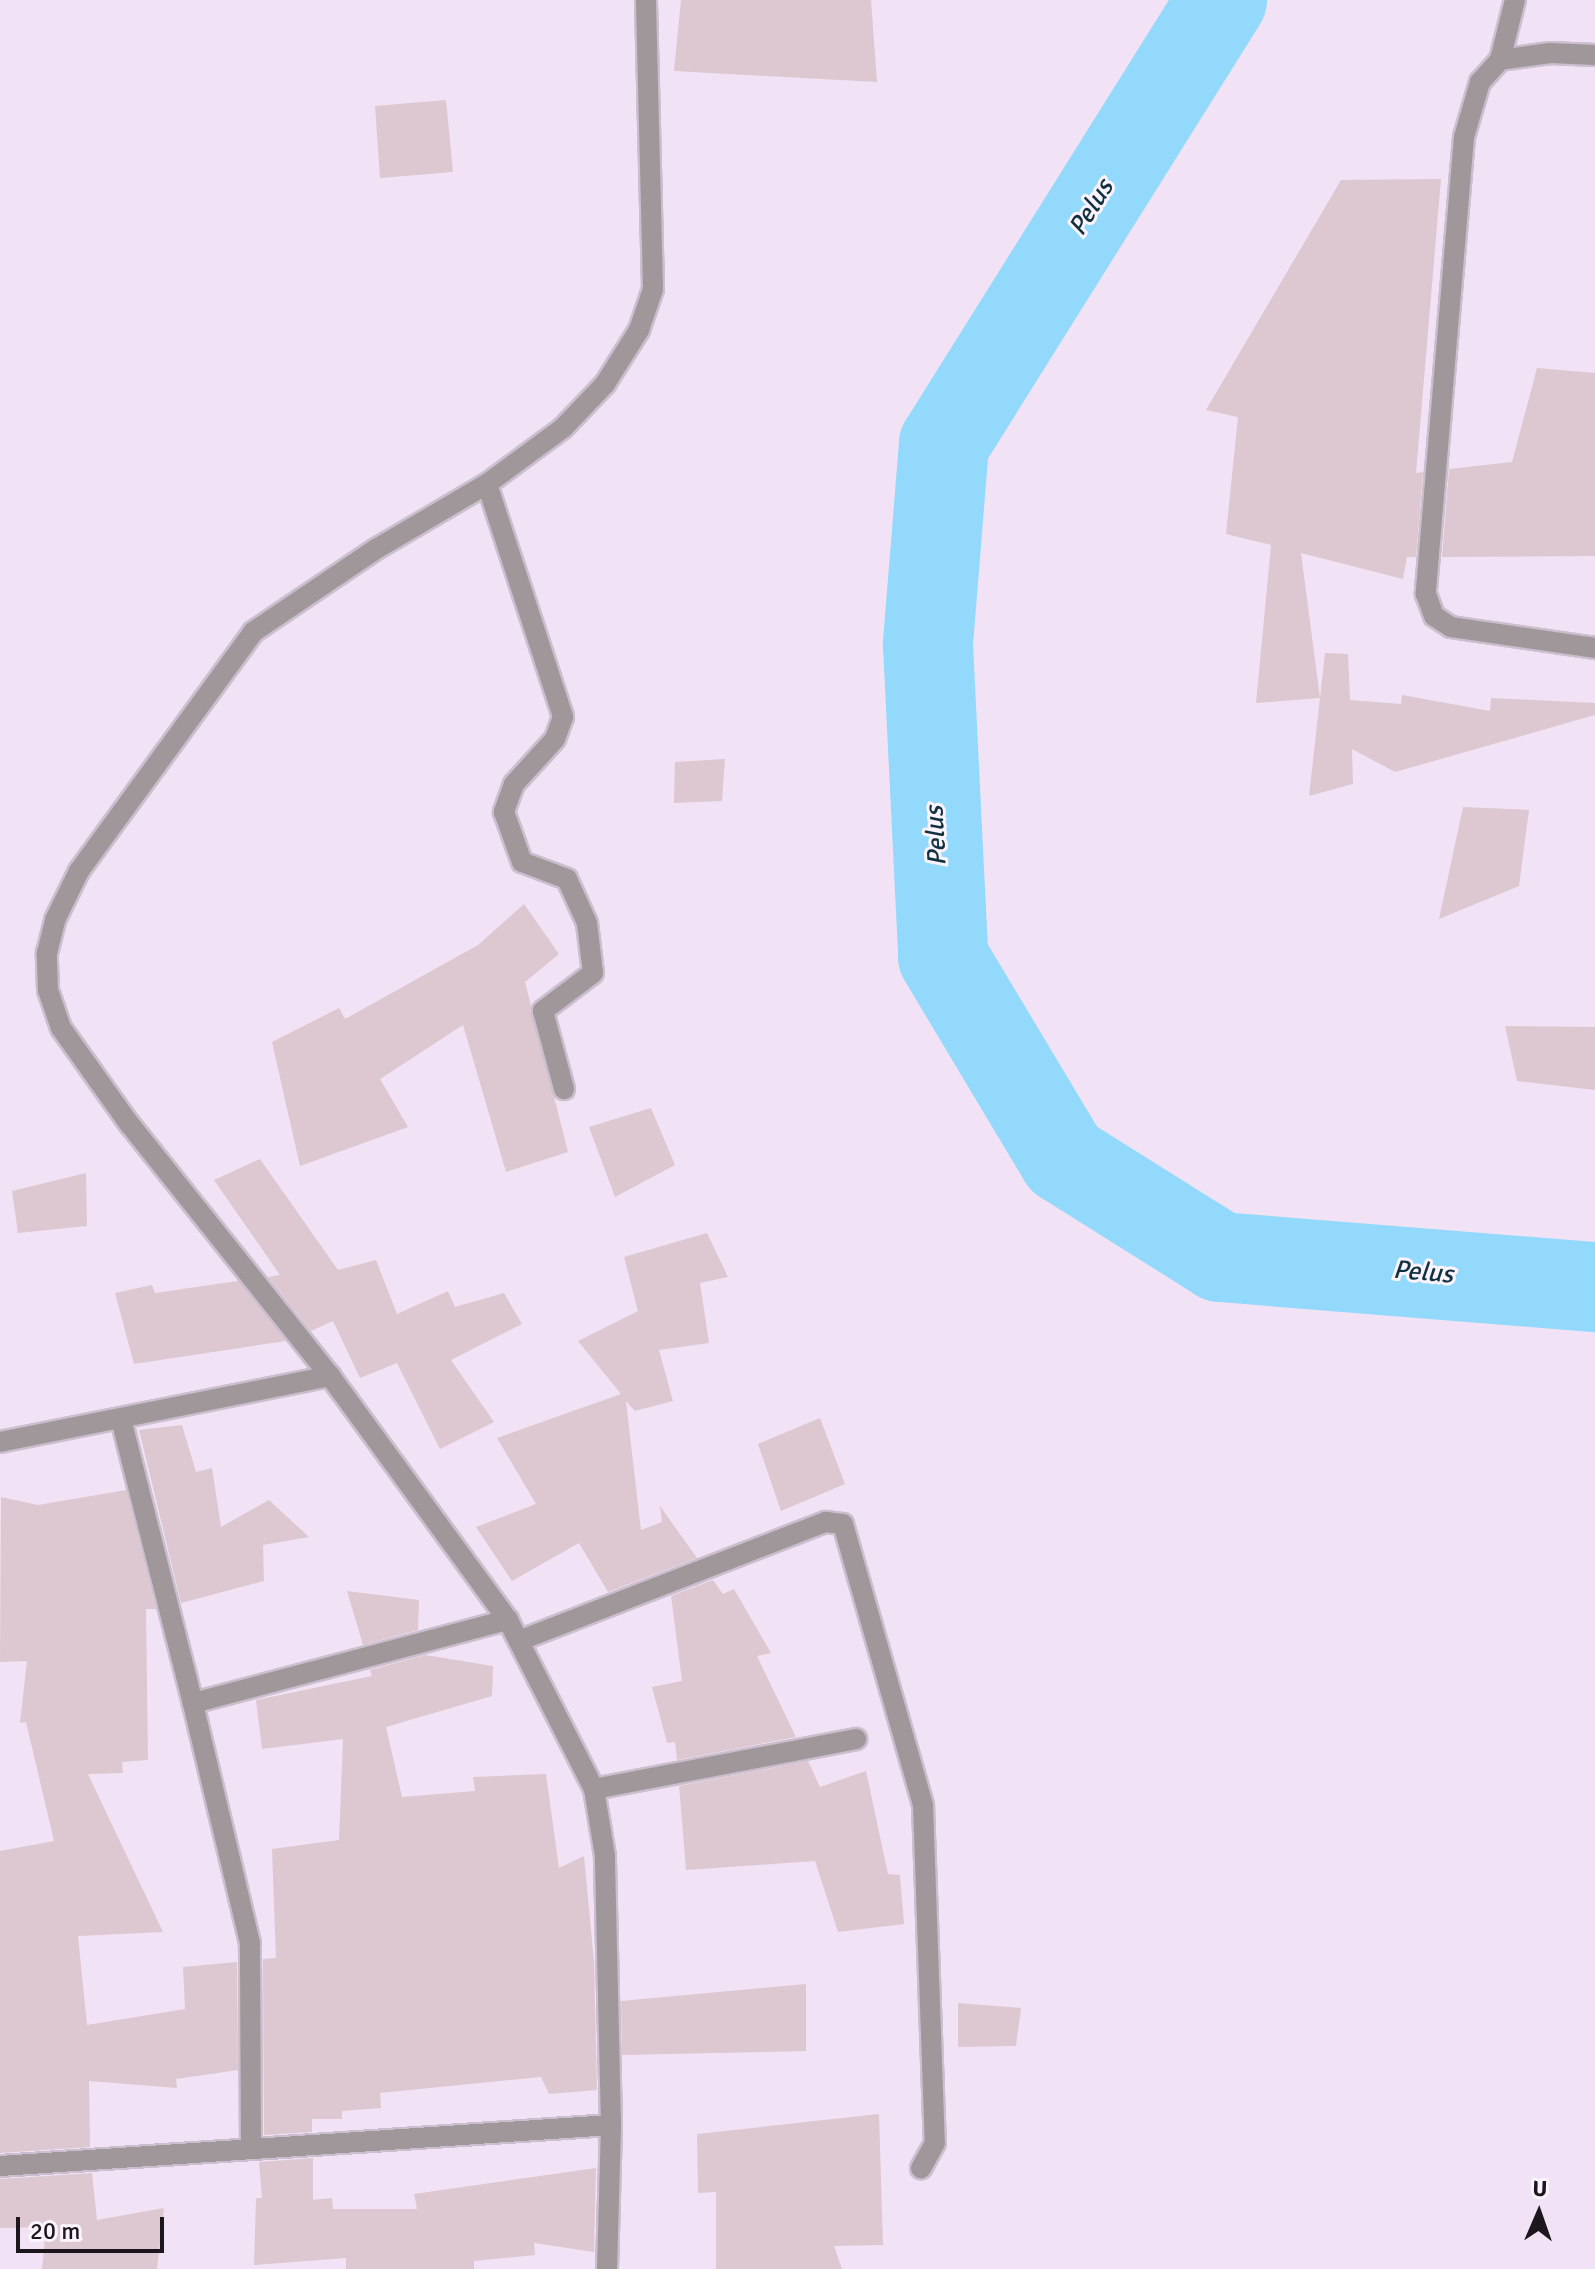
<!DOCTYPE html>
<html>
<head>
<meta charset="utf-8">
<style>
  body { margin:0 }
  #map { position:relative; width:1595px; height:2269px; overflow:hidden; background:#f1e3f5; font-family:Signika,sans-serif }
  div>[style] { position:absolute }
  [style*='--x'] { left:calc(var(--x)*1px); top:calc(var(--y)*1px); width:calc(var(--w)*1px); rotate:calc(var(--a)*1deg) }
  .river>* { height:90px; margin:-45px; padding:0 45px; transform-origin:45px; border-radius:45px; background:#93d9fb }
  .building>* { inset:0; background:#ddc7d1 }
  .roads { filter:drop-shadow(2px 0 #cbbece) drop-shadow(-2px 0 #cbbece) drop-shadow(0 2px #cbbece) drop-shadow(0 -2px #cbbece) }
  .minor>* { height:20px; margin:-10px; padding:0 10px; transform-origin:10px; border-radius:10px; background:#a0979a }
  span { translate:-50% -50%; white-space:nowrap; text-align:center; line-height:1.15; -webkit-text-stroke:6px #fbf3fd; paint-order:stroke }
  .water-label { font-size:26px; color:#10313f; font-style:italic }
  .north { position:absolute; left:1499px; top:2173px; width:80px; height:80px; -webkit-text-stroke:6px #fbf3fd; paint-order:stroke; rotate:2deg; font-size:22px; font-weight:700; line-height:32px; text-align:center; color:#1c171d }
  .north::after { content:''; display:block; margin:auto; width:28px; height:36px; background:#1c171d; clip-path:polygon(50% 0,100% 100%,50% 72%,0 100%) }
  .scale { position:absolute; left:16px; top:2217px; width:148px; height:36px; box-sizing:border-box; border:4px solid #1c171d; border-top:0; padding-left:10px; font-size:24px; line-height:28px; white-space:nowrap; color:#1c171d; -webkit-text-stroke:6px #fbf3fd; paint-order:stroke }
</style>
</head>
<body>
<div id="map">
  <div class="river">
    <i style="--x:1222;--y:0;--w:524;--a:122.05"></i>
    <i style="--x:944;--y:444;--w:202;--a:94.6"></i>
    <i style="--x:928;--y:645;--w:312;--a:87.2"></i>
    <i style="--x:943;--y:957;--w:235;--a:59.1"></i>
    <i style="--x:1064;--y:1159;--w:184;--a:32.1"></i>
    <i style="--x:1220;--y:1257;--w:376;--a:4.6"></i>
  </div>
  <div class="building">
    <i style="clip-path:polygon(681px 0,871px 0,877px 82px,674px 71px)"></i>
    <i style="clip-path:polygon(446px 100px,453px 172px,380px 178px,375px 106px)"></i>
    <i style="clip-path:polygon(1441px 179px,1416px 473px,1423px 472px,1416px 557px,1407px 557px,1403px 579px,1301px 553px,1320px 698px,1256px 703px,1271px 545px,1226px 534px,1238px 417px,1206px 410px,1341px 180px)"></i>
    <i style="clip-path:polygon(1537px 368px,1595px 373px,1595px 556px,1442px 557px,1449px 469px,1512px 462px)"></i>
    <i style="clip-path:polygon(1325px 653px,1348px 654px,1350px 700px,1401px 704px,1402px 695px,1490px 711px,1491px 698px,1595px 703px,1595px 715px,1395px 772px,1352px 749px,1353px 784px,1309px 796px)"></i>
    <i style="clip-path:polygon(725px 759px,722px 801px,674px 803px,675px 762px)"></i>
    <i style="clip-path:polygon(1463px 807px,1529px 810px,1519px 886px,1439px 919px)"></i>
    <i style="clip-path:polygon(524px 904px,559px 954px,525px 982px,568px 1152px,506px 1172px,463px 1025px,380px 1079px,408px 1127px,300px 1166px,272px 1042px,339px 1008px,345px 1019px,478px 945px)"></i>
    <i style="clip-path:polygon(1505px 1026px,1595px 1027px,1595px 1090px,1517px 1081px)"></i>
    <i style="clip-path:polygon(651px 1108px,675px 1165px,615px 1197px,589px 1127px)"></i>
    <i style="clip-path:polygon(260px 1159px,338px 1270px,376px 1260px,397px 1314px,448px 1291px,455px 1307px,504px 1293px,522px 1324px,451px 1360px,494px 1422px,440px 1449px,397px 1363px,360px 1378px,333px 1321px,311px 1331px,268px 1277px,280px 1275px,214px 1180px)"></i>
    <i style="clip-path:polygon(86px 1173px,87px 1226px,18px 1233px,12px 1191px)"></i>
    <i style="clip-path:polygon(707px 1233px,728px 1277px,700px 1283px,709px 1343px,659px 1350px,673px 1401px,635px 1411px,626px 1401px,641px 1530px,662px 1522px,660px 1506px,697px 1558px,608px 1592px,579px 1543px,512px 1581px,476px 1527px,536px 1504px,497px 1438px,621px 1394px,578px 1341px,638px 1311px,624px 1257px)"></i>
    <i style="clip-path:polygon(238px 1281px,286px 1341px,134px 1364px,115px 1293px,152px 1285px,155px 1293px)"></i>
    <i style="clip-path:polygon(820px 1418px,845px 1484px,781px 1511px,758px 1444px)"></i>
    <i style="clip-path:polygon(182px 1425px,196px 1472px,212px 1468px,221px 1527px,269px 1500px,309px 1537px,263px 1545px,264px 1581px,181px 1603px,139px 1430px)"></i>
    <i style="clip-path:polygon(126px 1490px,156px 1609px,146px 1609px,148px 1760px,122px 1762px,123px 1773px,88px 1774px,163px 1932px,78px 1936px,87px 2025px,185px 2009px,183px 1967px,237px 1962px,238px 2070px,176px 2079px,177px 2088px,89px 2081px,90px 2147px,0 2153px,0 1851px,54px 1841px,26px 1722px,20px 1723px,27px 1661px,0 1662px,1px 1497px,38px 1505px)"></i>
    <i style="clip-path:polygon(713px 1580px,723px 1594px,734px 1589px,771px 1653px,757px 1656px,796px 1737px,677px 1760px,675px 1742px,667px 1743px,652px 1687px,682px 1681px,671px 1596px)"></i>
    <i style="clip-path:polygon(347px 1591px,419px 1600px,418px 1630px,363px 1645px)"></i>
    <i style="clip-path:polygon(425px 1655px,493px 1666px,492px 1696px,386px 1727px,402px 1797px,475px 1791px,473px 1777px,546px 1774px,559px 1868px,584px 1856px,594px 1962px,597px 2090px,549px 2094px,541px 2077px,380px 2093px,381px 2108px,342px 2111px,342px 2119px,312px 2119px,312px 2132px,264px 2135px,263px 1959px,276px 1958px,272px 1849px,339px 1840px,343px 1739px,262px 1749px,256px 1700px,372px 1676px,370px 1670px)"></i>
    <i style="clip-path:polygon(808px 1761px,820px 1787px,866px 1771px,888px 1874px,900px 1875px,904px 1924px,838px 1932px,815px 1861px,686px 1870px,679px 1786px)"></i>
    <i style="clip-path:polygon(806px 1984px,806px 2051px,622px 2055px,621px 2001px)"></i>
    <i style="clip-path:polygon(958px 2003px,1021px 2008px,1016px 2046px,958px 2047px)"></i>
    <i style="clip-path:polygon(879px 2114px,883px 2245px,834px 2246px,842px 2269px,716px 2269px,716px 2192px,698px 2193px,697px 2134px)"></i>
    <i style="clip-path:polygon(313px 2158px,313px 2200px,332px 2198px,333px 2209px,417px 2209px,414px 2194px,596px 2168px,594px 2252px,534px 2243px,535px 2255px,474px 2261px,474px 2269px,346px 2269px,346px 2258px,254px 2265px,256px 2198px,262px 2198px,259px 2162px)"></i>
    <i style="clip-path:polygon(92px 2173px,97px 2220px,164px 2208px,157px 2269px,42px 2269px,46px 2227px,0 2228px,0 2179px)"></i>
  </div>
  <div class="roads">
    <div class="minor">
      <i style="--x:1595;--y:55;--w:45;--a:-177.5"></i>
      <i style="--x:1550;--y:53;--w:50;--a:172"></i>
      <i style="--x:1500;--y:60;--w:30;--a:132"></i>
      <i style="--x:1480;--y:82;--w:57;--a:106.2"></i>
      <i style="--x:1464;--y:137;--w:459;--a:94.8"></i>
      <i style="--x:1426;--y:594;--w:23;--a:70"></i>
      <i style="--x:1434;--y:616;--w:20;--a:33"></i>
      <i style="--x:1451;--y:627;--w:146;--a:8.3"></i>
      <i style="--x:1500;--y:60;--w:62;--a:-76"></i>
      <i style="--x:487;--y:484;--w:245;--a:71.9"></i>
      <i style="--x:563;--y:717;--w:23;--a:110"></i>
      <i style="--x:555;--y:739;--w:61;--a:132.3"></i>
      <i style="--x:514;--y:784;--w:30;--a:110"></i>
      <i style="--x:504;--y:812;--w:53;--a:70.2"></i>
      <i style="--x:522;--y:862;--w:48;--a:20.7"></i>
      <i style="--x:567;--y:879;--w:48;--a:65.6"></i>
      <i style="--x:587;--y:923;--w:50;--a:83.2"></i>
      <i style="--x:593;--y:973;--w:63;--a:142.8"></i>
      <i style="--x:543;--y:1011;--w:81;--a:74.9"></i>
      <i style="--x:121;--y:1419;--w:293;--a:75.8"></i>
      <i style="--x:0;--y:1442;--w:337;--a:-11.3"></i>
      <i style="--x:521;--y:1640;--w:327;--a:-21.2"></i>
      <i style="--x:826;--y:1522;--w:17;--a:7"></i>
      <i style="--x:843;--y:1524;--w:292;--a:74.1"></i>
      <i style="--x:923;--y:1805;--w:338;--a:88"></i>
      <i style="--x:935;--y:2143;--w:29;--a:119"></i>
      <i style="--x:594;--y:1789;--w:267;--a:-10.8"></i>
      <i style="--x:251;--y:2148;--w:205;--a:-90.3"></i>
      <i style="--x:250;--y:1943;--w:247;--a:-103.4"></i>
      <i style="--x:193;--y:1703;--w:326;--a:-14.8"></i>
      <i style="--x:0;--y:2166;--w:612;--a:-3.84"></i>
      <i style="--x:607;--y:2269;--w:144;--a:-88.4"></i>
      <i style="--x:611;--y:2125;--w:269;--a:-91.3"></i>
      <i style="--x:605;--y:1856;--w:68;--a:-99.3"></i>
      <i style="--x:594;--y:1789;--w:190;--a:-117"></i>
      <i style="--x:508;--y:1620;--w:302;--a:-126.1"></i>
      <i style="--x:330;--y:1376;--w:321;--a:-128.5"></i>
      <i style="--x:130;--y:1125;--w:119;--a:-125.4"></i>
      <i style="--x:61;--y:1028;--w:40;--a:-108.9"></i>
      <i style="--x:48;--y:990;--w:37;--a:-92"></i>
      <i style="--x:47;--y:953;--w:34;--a:-76"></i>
      <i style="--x:55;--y:920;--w:55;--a:-63.9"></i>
      <i style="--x:79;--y:871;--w:296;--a:-53.9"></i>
      <i style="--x:253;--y:632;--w:148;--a:-34"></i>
      <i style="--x:376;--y:549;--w:129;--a:-30.4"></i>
      <i style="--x:487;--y:484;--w:94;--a:-36.4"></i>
      <i style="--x:563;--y:428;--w:61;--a:-46.3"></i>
      <i style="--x:605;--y:384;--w:64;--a:-57.8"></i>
      <i style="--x:639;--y:330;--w:43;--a:-71.1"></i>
      <i style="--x:653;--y:289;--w:289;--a:-91.4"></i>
    </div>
  </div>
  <div class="water-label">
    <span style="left:1092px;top:208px;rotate:-58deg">Pelus</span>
    <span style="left:937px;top:836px;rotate:-93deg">Pelus</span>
    <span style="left:1423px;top:1273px;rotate:5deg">Pelus</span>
  </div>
  <div class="north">U</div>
  <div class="scale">20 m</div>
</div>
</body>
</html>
